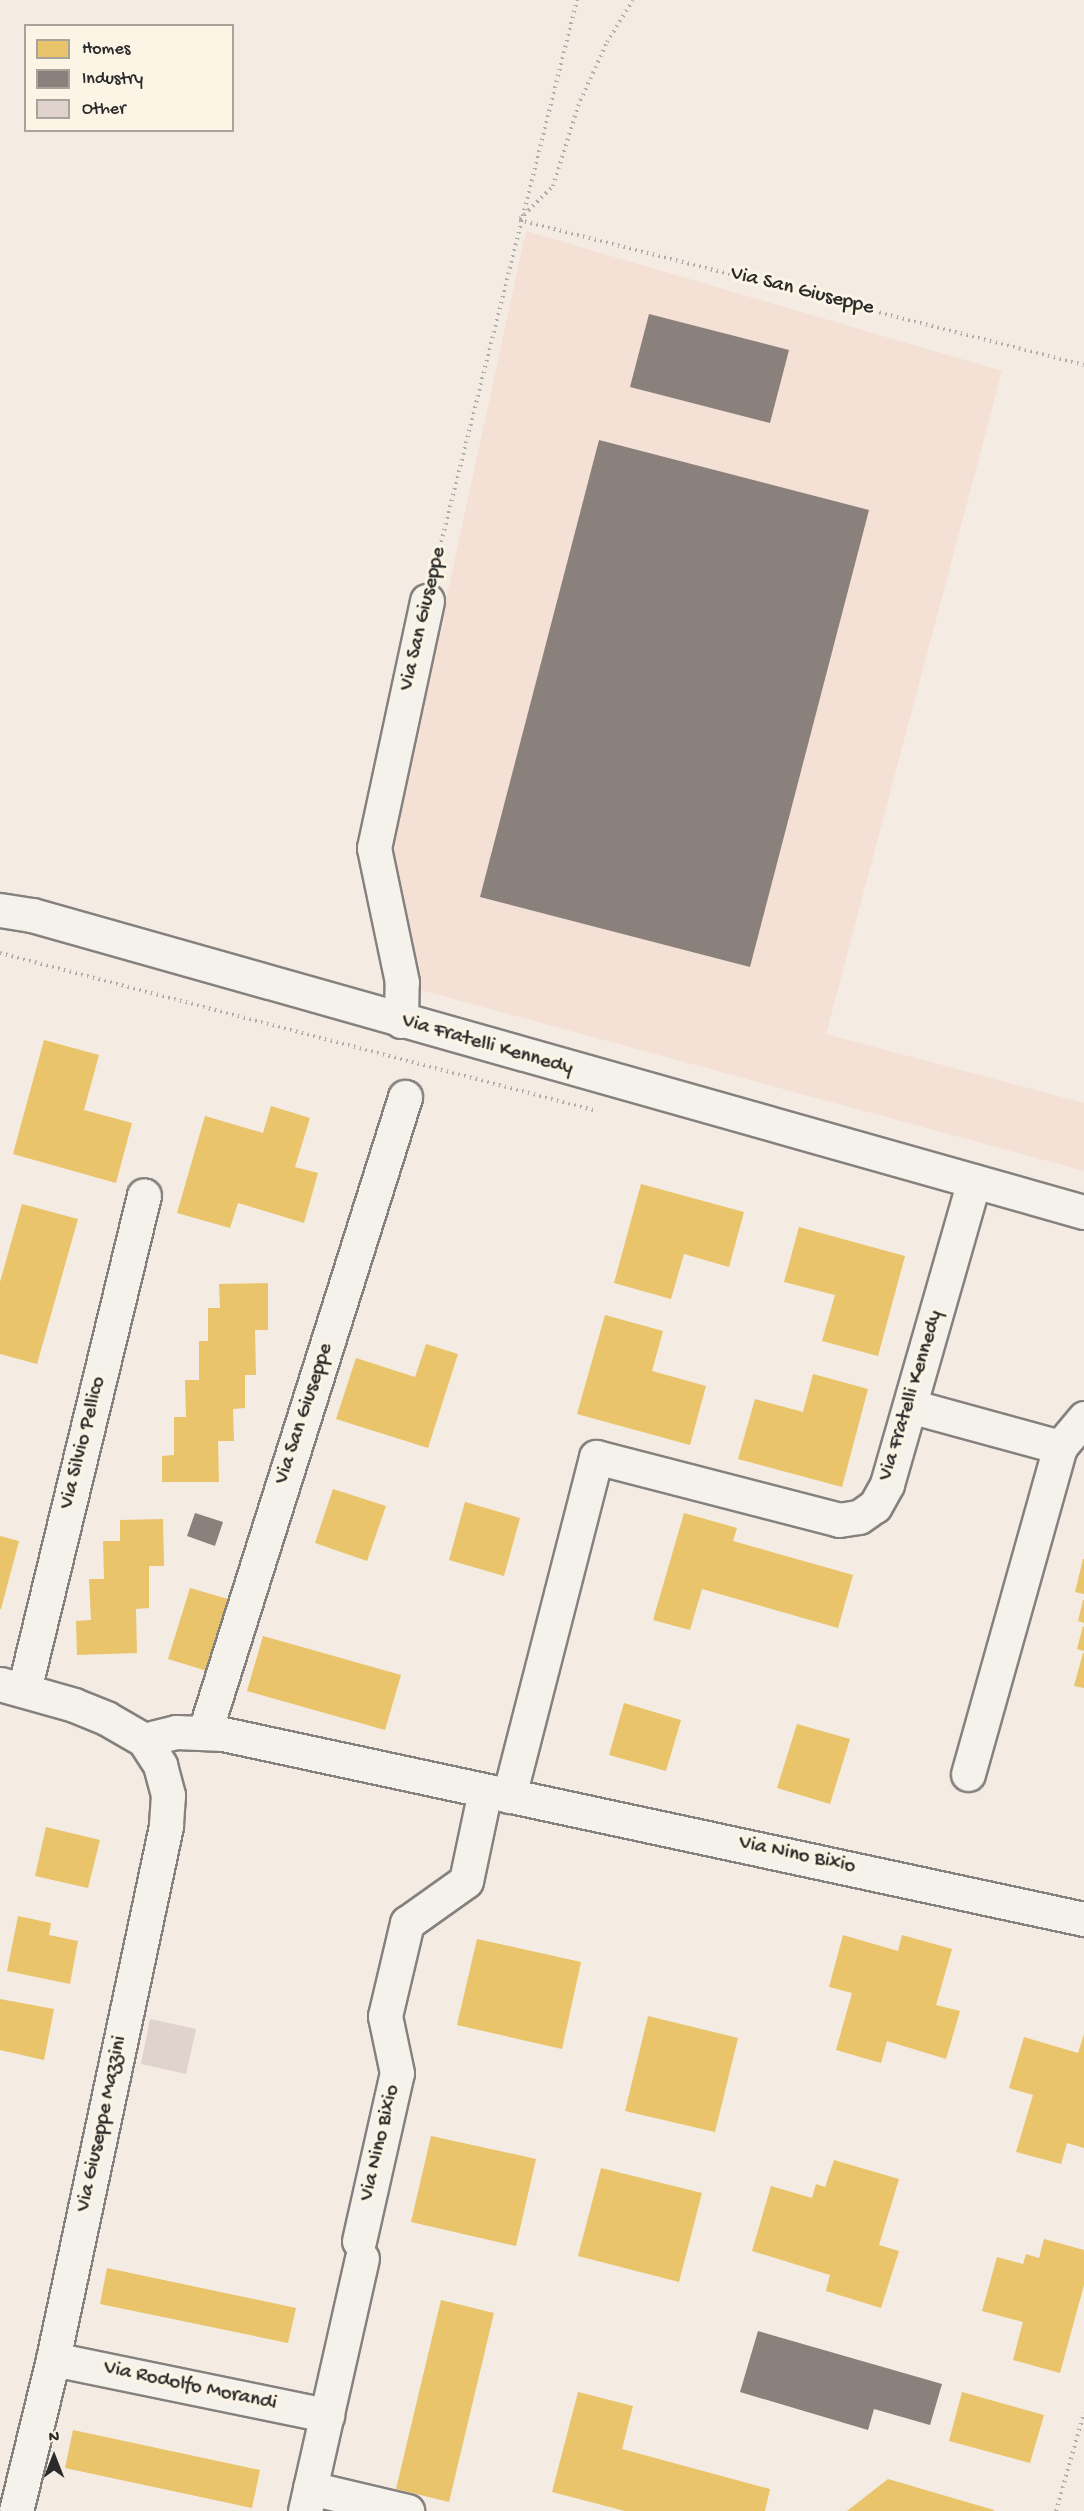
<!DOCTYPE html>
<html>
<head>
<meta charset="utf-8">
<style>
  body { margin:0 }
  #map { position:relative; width:1084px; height:2511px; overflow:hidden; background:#f4ebe3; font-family:"Gochi Hand",sans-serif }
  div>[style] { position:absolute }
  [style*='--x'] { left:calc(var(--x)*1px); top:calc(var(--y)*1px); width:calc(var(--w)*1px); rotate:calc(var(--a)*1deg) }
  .built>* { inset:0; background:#f4e0d5 }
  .homes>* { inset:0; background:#e9c46a }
  .industry>* { inset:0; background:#8a817c }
  .building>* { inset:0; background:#e0d2cc }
  .path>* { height:4px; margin-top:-2px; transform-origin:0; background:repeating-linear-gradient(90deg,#b0ada9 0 1.5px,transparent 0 6px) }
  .roads { filter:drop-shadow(2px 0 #85817e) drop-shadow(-2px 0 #85817e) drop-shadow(0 2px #85817e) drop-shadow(0 -2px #85817e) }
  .minor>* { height:33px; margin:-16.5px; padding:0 16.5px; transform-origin:16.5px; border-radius:16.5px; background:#f5f1eb }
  span { translate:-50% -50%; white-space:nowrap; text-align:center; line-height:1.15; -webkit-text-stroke:6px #fcf5e5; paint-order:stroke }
  .street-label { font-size:21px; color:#2b2b2b }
  .legend { position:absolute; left:24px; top:24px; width:210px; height:108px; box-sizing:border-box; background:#fcf5e5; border:2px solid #a8a49b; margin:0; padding:8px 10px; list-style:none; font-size:18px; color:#2b2b2b }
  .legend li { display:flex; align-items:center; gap:12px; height:30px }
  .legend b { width:30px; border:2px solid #a8a49b }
  .north { position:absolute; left:24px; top:2427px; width:60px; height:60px; -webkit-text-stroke:4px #fcf5e5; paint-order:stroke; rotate:0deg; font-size:16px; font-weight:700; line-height:24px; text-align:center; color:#2b2b2b }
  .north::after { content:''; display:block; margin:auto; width:21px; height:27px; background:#2b2b2b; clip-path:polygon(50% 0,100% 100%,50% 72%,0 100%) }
</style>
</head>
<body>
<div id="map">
  <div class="built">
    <i style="clip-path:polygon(526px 231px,1002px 371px,826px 1034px,1084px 1103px,1084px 1171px,413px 988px,393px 844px)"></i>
  </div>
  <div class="homes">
    <i style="clip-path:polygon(44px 1040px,99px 1055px,84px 1110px,132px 1123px,116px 1183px,13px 1154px)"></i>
    <i style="clip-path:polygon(271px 1106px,310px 1118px,295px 1167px,318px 1173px,304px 1223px,238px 1203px,230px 1228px,177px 1213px,205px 1116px,263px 1133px)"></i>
    <i style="clip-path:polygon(641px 1184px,744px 1212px,729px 1267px,684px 1254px,671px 1299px,614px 1283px)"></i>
    <i style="clip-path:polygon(22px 1204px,78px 1219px,37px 1364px,0 1354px,0 1282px)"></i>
    <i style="clip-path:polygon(799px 1227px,905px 1256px,878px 1356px,822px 1341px,835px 1295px,784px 1282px)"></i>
    <i style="clip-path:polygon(268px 1283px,268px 1330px,255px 1330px,256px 1375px,245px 1375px,245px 1408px,233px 1409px,234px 1441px,218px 1441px,219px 1482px,162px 1482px,162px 1456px,174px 1455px,174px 1417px,186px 1417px,185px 1380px,199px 1380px,199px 1341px,208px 1341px,208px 1308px,220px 1308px,219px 1284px)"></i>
    <i style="clip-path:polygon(605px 1315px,663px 1331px,652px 1371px,706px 1386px,690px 1445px,577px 1414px)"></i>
    <i style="clip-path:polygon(426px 1344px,458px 1354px,428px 1448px,336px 1419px,356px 1358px,415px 1377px)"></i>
    <i style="clip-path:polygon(813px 1374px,868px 1389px,842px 1487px,738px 1459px,755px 1399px,803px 1412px)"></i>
    <i style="clip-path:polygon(333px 1489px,386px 1506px,367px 1561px,315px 1543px)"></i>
    <i style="clip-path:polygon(465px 1502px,520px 1518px,504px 1576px,449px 1560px)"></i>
    <i style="clip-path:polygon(684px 1513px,737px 1528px,733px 1541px,853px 1575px,838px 1628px,702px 1589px,690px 1630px,653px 1620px)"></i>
    <i style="clip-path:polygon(163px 1519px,164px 1566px,149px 1566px,149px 1608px,136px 1609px,137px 1653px,77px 1655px,76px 1621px,91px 1620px,89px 1579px,104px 1579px,103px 1541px,120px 1541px,120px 1520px)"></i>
    <i style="clip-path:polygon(0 1536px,19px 1541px,1px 1609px,0 1609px)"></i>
    <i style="clip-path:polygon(1083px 1559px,1084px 1559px,1084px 1594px,1075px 1592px)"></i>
    <i style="clip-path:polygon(190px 1588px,228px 1599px,207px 1671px,168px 1659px)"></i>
    <i style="clip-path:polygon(1083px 1600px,1084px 1600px,1084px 1623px,1078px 1621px)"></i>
    <i style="clip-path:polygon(1083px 1626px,1084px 1627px,1084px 1651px,1077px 1649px)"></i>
    <i style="clip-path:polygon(263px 1636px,401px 1675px,385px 1730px,247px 1691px)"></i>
    <i style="clip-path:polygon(1083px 1653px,1084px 1653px,1084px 1688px,1074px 1686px)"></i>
    <i style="clip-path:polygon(624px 1703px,681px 1720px,666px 1771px,609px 1755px)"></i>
    <i style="clip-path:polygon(797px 1724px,850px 1739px,830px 1804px,777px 1788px)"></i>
    <i style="clip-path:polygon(46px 1827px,100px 1840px,88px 1888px,35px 1876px)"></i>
    <i style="clip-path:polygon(18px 1916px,51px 1923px,49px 1935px,78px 1941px,70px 1984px,7px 1971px)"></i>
    <i style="clip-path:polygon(843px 1935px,898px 1951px,902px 1935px,952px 1949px,936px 2005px,960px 2011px,946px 2059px,887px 2041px,881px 2063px,836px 2050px,852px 1993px,829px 1987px)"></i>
    <i style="clip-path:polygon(477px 1939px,581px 1962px,562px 2049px,457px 2025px)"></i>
    <i style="clip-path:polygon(0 1999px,54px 2009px,44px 2060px,0 2050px)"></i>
    <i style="clip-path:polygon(648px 2016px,738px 2038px,715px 2132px,625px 2111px)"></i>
    <i style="clip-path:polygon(1084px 2034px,1084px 2148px,1067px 2143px,1061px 2164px,1016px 2152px,1033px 2095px,1009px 2088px,1024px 2037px,1078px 2053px)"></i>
    <i style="clip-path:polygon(431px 2136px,536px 2159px,516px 2246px,411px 2222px)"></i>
    <i style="clip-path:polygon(834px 2160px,899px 2179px,879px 2245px,899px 2251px,881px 2308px,826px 2291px,830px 2275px,752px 2251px,771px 2186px,812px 2198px,816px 2184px,825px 2187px)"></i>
    <i style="clip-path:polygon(601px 2168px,702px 2193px,679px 2282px,578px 2256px)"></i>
    <i style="clip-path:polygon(1044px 2239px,1084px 2250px,1084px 2285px,1060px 2373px,1013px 2360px,1023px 2322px,982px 2311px,997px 2257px,1023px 2264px,1026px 2254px,1039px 2258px)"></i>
    <i style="clip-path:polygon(107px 2268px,296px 2308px,288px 2343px,100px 2304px)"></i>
    <i style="clip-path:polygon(441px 2300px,494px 2313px,449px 2502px,396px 2489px)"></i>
    <i style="clip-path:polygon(578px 2392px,633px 2406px,622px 2449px,770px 2489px,765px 2511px,625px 2511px,552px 2492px)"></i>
    <i style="clip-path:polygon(962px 2392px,1044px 2415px,1030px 2463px,949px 2441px)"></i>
    <i style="clip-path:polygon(73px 2430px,260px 2470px,252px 2508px,65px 2468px)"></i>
    <i style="clip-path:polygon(888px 2479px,994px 2510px,994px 2511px,847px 2511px)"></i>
  </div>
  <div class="industry">
    <i style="clip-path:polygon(649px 314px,789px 350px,770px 423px,630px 387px)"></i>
    <i style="clip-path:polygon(599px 440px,869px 510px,750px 967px,480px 897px)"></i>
    <i style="clip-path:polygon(195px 1513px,223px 1522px,215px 1546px,187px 1536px)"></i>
    <i style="clip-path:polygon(758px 2331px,942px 2384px,930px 2425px,874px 2409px,868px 2430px,740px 2392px)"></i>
  </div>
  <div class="building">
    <i style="clip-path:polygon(150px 2019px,196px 2029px,186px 2074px,141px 2064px)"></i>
  </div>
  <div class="path">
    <i style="--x:520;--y:219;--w:47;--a:-45"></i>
    <i style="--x:553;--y:186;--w:84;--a:-72.6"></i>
    <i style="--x:578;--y:106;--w:70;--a:-65.6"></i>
    <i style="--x:607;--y:42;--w:49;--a:-58.2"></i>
    <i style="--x:519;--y:220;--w:583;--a:14.39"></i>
    <i style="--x:434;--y:571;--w:589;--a:-75.94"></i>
    <i style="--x:0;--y:953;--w:618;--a:14.82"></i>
    <i style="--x:1056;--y:2511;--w:102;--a:-74.1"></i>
  </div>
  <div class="roads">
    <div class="minor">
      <i style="--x:0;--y:910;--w:32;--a:9"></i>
      <i style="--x:32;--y:915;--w:1093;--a:15.77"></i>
      <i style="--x:401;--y:1021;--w:39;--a:-89"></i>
      <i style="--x:402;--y:982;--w:137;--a:-101.8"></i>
      <i style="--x:374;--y:848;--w:253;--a:-77.9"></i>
      <i style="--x:910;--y:1406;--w:156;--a:15.3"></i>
      <i style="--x:1060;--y:1447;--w:38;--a:-50"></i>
      <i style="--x:0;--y:1684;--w:77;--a:15.8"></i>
      <i style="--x:74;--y:1705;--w:35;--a:22"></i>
      <i style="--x:106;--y:1718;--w:44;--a:30.1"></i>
      <i style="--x:144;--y:1740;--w:30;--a:57"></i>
      <i style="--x:160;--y:1765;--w:31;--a:75"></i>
      <i style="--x:168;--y:1795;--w:31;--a:94"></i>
      <i style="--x:166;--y:1826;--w:545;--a:101.97"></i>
      <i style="--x:53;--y:2359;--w:156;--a:103.7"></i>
      <i style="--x:24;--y:1690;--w:509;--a:-76.37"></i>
      <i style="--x:205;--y:1731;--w:665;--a:-72.49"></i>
      <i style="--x:144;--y:1740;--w:33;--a:-14"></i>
      <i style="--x:176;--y:1732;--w:47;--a:2.4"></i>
      <i style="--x:223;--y:1734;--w:881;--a:12.13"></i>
      <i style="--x:968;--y:1774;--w:340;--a:-74.3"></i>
      <i style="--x:509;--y:1796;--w:350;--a:-75.6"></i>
      <i style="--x:596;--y:1457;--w:251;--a:14.5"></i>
      <i style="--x:839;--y:1520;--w:20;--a:-9"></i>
      <i style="--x:859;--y:1517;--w:19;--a:-35"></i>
      <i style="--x:875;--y:1506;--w:25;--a:-61"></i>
      <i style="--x:887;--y:1484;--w:315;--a:-74"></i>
      <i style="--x:359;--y:2241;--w:172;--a:-77.3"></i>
      <i style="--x:397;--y:2073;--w:58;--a:-101.9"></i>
      <i style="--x:385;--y:2016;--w:96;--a:-76.7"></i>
      <i style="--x:407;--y:1923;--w:72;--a:-35.4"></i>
      <i style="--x:466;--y:1881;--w:92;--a:-78.1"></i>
      <i style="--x:53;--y:2359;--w:280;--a:11.6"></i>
      <i style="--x:310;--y:2488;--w:100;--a:13.3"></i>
      <i style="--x:305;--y:2511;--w:259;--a:-77.3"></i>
    </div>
  </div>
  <div class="street-label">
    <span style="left:802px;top:292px;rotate:14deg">Via San Giuseppe</span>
    <span style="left:424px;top:619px;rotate:-77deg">Via San Giuseppe</span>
    <span style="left:487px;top:1046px;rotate:16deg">Via Fratelli Kennedy</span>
    <span style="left:912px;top:1396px;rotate:-73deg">Via Fratelli Kennedy</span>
    <span style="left:305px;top:1414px;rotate:-72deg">Via San Giuseppe</span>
    <span style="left:84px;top:1443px;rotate:-76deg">Via Silvio Pellico</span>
    <span style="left:797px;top:1856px;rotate:12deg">Via Nino Bixio</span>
    <span style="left:103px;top:2124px;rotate:-78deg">Via Giuseppe Mazzini</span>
    <span style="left:381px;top:2143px;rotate:-77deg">Via Nino Bixio</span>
    <span style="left:190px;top:2387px;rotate:12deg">Via Rodolfo Morandi</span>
  </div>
  <ul class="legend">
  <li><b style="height:16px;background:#e9c46a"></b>Homes</li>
  <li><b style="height:16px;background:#8a817c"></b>Industry</li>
  <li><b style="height:16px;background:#e0d2cc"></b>Other</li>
  </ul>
  <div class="north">N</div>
</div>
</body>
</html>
